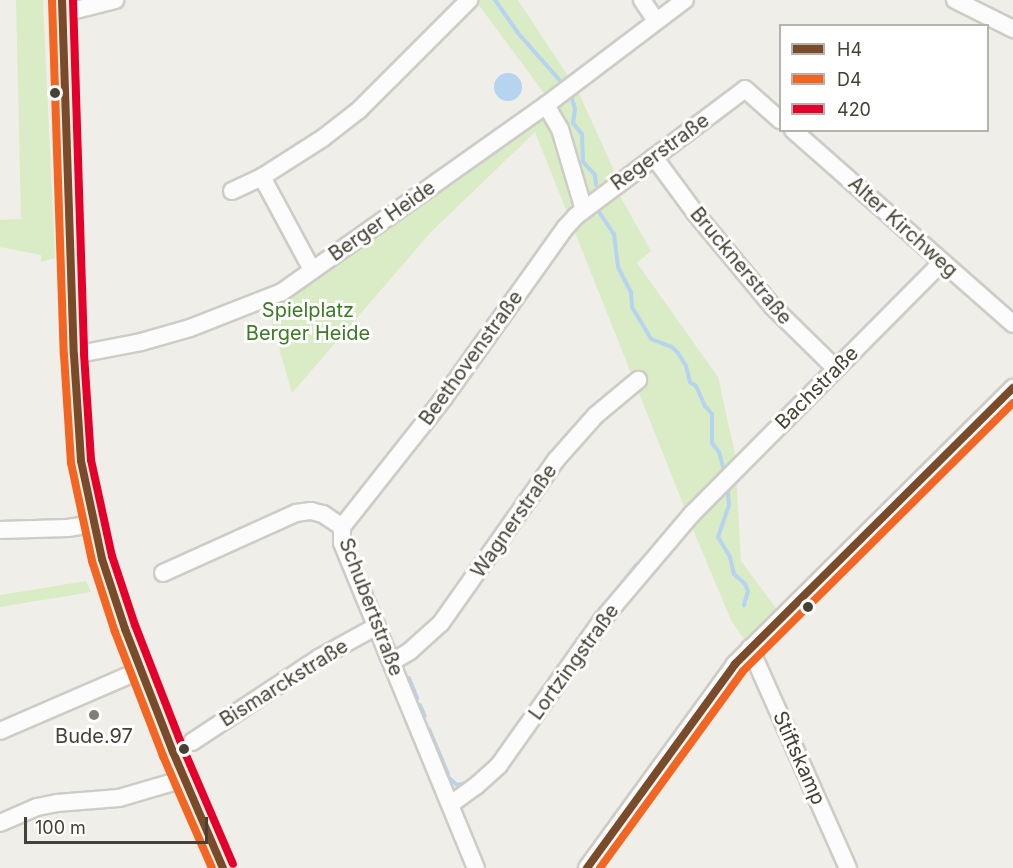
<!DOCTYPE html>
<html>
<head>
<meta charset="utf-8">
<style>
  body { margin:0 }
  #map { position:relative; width:1013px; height:868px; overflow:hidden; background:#f0eee8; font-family:Inter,sans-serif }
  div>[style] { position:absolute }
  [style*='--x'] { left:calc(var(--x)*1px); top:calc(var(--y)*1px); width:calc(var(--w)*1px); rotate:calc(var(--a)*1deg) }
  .green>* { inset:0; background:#d9ecc6 }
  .water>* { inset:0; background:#b6d3f0 }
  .round { border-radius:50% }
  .stream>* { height:4px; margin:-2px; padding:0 2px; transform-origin:2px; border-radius:2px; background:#b6d3f0 }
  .roads { filter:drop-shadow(2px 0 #ceccc6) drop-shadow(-2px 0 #ceccc6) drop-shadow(0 2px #ceccc6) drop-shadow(0 -2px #ceccc6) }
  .minor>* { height:16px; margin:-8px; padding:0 8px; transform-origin:8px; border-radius:8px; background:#fdfcfc }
  .major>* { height:21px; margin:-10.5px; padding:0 10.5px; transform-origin:10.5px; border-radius:10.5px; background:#f1eee2 }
  .bus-1>* { height:8px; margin:-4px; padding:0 4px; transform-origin:4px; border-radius:4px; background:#7a4b2a }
  .bus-2>* { height:8px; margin:-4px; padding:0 4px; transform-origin:4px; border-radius:4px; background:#f26522 }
  .bus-3>* { height:8px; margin:-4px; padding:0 4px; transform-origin:4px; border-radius:4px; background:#e4002b }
  .dots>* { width:16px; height:16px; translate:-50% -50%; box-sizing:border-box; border:3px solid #fff; border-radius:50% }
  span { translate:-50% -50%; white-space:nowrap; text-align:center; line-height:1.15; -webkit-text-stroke:6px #fff; paint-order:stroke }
  .street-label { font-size:20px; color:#464134 }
  .park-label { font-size:20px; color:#3c7a25 }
  .poi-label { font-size:20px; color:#464134 }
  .legend { position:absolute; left:779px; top:24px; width:210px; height:108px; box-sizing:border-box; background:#fff; border:2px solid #b5b3ae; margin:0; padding:8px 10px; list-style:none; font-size:18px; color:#464134 }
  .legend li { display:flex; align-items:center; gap:12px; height:30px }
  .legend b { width:30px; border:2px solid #b5b3ae }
  .scale { position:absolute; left:24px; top:817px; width:184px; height:27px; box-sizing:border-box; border:3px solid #464134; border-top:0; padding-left:8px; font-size:18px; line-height:21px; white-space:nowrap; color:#464134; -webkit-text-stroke:4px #fff; paint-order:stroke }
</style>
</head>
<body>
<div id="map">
  <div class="green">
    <i style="clip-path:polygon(16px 0,43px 0,55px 258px,41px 262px,41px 255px,0 247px,0 220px,21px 219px)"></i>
    <i style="clip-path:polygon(475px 0,518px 0,578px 91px,616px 175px,611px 180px,651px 251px,637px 263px,718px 377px,735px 454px,741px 561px,778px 611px,746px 642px,731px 620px,697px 539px,535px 132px,431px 232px,292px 393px,267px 306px,555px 108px)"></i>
    <i style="clip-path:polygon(86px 581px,91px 592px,0 607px,0 595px)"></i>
  </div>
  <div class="water">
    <i class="round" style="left:494px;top:73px;width:28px;height:28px"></i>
  </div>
  <div class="stream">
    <i style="--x:495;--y:0;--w:39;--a:55"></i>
    <i style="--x:517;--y:32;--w:71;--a:48.4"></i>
    <i style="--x:571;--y:95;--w:15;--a:74"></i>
    <i style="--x:575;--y:109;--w:14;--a:98"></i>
    <i style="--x:573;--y:123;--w:14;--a:51"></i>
    <i style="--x:582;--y:134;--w:28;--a:88"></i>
    <i style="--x:583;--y:162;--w:18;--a:47"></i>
    <i style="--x:595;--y:175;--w:10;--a:84"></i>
    <i style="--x:599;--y:212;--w:27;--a:56"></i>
    <i style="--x:614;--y:234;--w:33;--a:83"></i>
    <i style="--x:618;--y:267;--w:28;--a:63"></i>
    <i style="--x:631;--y:292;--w:15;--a:86"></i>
    <i style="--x:632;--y:307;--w:37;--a:59"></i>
    <i style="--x:651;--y:339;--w:22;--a:21"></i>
    <i style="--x:672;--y:347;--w:8;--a:45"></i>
    <i style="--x:678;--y:353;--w:15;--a:58"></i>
    <i style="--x:686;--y:366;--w:16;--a:76"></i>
    <i style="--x:690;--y:382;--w:7;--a:34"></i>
    <i style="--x:696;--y:386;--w:22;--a:66"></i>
    <i style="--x:705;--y:406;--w:11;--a:49"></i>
    <i style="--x:712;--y:414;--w:29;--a:90"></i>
    <i style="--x:712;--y:443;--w:11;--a:52"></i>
    <i style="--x:719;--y:452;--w:16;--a:75"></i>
    <i style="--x:728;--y:492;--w:13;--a:86"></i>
    <i style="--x:729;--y:505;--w:34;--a:109"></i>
    <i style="--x:718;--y:537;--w:23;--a:59"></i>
    <i style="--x:730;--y:557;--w:17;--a:77"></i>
    <i style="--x:734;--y:574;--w:15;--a:42"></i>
    <i style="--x:745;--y:584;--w:8;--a:67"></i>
    <i style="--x:748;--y:591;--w:15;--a:106"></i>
    <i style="--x:610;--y:598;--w:43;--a:-51.5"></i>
    <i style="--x:409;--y:678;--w:22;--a:68"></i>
    <i style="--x:420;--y:705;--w:12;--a:66"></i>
    <i style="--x:429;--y:729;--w:49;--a:67.1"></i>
    <i style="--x:449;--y:778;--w:11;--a:41"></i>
    <i style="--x:457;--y:785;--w:11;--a:-10"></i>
  </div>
  <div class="roads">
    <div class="minor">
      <i style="--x:642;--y:0;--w:25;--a:56"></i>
      <i style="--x:955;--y:0;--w:65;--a:26.6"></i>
      <i style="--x:64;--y:13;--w:53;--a:-14.3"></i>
      <i style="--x:546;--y:105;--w:28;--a:60"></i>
      <i style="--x:560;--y:129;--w:84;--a:73.5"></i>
      <i style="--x:793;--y:130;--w:293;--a:41.4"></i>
      <i style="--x:654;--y:157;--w:71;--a:53.6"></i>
      <i style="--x:696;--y:214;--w:121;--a:50.4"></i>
      <i style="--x:773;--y:307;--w:88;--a:44.5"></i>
      <i style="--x:262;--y:177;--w:106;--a:61.7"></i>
      <i style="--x:232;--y:191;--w:33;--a:-25"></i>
      <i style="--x:262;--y:177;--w:72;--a:-32.6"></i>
      <i style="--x:323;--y:138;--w:46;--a:-37.9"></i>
      <i style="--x:359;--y:110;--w:156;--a:-45"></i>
      <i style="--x:74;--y:355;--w:68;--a:-11"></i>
      <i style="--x:141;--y:342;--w:51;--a:-15.9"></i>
      <i style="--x:190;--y:328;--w:99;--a:-21.4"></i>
      <i style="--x:282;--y:292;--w:324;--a:-35.3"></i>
      <i style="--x:546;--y:105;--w:174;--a:-37.1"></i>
      <i style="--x:342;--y:527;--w:163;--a:-51.7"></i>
      <i style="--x:443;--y:399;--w:210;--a:-54.5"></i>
      <i style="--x:565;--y:228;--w:16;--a:-47"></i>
      <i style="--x:576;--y:216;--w:211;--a:-36.9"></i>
      <i style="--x:745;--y:89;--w:47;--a:41.5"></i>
      <i style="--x:0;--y:530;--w:68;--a:-1.7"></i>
      <i style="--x:68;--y:528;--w:26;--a:-9"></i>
      <i style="--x:163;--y:573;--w:146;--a:-24.3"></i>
      <i style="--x:296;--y:513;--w:15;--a:-8"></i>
      <i style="--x:311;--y:511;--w:12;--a:14"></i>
      <i style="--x:323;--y:514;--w:23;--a:34"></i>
      <i style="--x:342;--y:527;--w:16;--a:90"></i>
      <i style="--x:342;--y:543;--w:352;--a:67.6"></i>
      <i style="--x:750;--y:648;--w:241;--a:66"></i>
      <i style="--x:392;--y:662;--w:21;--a:-31"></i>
      <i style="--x:410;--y:651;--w:42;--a:-42.1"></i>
      <i style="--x:441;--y:623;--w:199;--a:-54.8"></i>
      <i style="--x:556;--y:460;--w:60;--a:-48.4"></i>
      <i style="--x:596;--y:415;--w:55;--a:-39.8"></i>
      <i style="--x:0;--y:731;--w:154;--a:-23.4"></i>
      <i style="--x:192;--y:742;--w:152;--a:-33.5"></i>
      <i style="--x:319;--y:658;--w:66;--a:-28.9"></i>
      <i style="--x:451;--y:804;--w:31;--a:-36"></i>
      <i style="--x:476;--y:786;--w:31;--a:-42"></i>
      <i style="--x:499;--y:765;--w:178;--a:-54.6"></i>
      <i style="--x:602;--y:620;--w:139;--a:-49.7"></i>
      <i style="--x:692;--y:514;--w:355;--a:-45.2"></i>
      <i style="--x:0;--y:823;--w:40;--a:-23.4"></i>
      <i style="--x:37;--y:807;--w:20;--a:-11"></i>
      <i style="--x:57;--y:803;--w:62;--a:-4.6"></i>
      <i style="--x:119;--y:798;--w:68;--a:-16.3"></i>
      <i style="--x:587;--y:868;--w:252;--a:-54"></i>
      <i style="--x:735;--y:664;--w:392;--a:-44.8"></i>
    </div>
    <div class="major">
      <i style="--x:64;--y:0;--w:355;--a:88.4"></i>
      <i style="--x:74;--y:355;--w:106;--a:86.2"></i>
      <i style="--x:81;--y:461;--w:100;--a:77.9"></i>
      <i style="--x:102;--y:559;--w:74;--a:71.8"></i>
      <i style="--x:125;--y:629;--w:132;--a:68.7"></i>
      <i style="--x:173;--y:752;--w:126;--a:66.7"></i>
    </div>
  </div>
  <div class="bus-1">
    <i style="--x:62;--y:0;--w:355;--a:88.1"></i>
    <i style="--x:74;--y:355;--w:106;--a:86.2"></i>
    <i style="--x:81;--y:461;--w:100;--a:77.9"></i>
    <i style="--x:102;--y:559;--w:74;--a:71.8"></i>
    <i style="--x:125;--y:629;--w:132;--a:68.7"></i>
    <i style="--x:173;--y:752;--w:126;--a:66.7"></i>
    <i style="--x:587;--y:868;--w:252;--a:-54"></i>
    <i style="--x:735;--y:664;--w:392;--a:-44.8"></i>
  </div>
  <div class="bus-2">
    <i style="--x:52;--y:0;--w:355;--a:88.1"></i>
    <i style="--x:64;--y:355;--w:108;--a:86.3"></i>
    <i style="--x:71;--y:463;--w:100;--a:77.9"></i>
    <i style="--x:92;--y:561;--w:75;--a:72.1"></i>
    <i style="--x:115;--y:632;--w:133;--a:68.8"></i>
    <i style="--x:163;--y:756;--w:122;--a:66.4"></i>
    <i style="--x:600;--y:868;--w:243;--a:-54"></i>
    <i style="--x:743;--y:671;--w:380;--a:-44.8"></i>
  </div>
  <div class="bus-3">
    <i style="--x:73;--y:0;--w:354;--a:88.2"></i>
    <i style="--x:84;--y:354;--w:106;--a:86.2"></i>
    <i style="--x:91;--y:460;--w:98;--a:77.7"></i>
    <i style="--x:112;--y:556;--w:73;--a:71.6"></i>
    <i style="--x:135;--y:625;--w:132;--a:68.7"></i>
    <i style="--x:183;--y:748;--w:126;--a:66.7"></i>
  </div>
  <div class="dots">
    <i style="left:55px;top:93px;background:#464134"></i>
    <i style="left:808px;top:607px;background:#464134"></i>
    <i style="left:94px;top:715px;background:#827e73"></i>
    <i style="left:184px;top:749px;background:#464134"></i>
  </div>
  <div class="street-label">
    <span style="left:660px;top:152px;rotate:-36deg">Regerstraße</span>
    <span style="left:382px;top:221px;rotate:-35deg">Berger Heide</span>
    <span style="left:903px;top:227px;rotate:42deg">Alter Kirchweg</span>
    <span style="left:741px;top:266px;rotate:50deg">Brucknerstraße</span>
    <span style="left:471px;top:358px;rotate:-54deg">Beethovenstraße</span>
    <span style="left:817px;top:388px;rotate:-45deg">Bachstraße</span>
    <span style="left:514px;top:521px;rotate:-55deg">Wagnerstraße</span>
    <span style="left:371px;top:607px;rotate:69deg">Schubertstraße</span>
    <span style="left:574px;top:662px;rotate:-54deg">Lortzingstraße</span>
    <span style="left:284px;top:683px;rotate:-32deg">Bismarckstraße</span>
    <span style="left:799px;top:758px;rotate:66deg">Stiftskamp</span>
  </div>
  <div class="park-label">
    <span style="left:308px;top:322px">Spielplatz<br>Berger Heide</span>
  </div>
  <div class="poi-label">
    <span style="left:94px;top:736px">Bude.97</span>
  </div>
  <ul class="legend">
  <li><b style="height:8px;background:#7a4b2a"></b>H4</li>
  <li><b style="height:8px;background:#f26522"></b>D4</li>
  <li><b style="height:8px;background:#e4002b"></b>420</li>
  </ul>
  <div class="scale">100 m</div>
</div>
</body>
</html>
